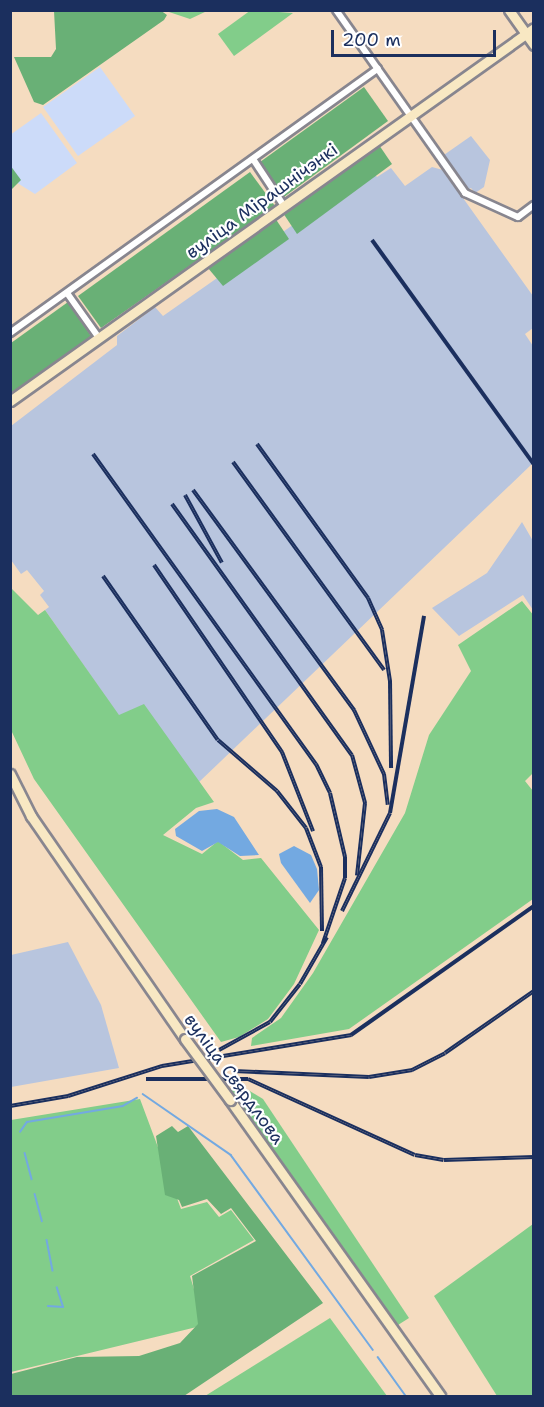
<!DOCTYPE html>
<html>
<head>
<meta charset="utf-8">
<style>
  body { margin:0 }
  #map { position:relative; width:544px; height:1407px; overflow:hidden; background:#f5dcc0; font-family:"Shantell Sans",sans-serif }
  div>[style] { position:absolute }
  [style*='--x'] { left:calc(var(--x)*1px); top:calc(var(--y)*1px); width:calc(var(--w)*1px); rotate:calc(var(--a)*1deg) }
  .built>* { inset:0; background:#ccdbf9 }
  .industrial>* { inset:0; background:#b8c5de }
  .green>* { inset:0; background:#82cd8a }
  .forest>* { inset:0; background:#69b076 }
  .water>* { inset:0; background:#73a9e1 }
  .stream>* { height:1.5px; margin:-0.75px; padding:0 0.75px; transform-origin:0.75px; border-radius:0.75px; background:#73a9e1 }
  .roads { filter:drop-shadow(2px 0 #88868f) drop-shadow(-2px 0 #88868f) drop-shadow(0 2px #88868f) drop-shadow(0 -2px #88868f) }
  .street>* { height:6px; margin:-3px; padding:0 3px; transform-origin:3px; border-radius:3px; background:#fff }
  .secondary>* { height:9px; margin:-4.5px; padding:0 4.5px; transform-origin:4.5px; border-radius:4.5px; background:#f8e8c3 }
  .rail>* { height:4px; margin-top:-2px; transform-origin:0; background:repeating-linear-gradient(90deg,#fff 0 4.5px,#1b2f5e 0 9px); box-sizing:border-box; border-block:2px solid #1b2f5e }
  .bridges { filter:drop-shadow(2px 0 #88868f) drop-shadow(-2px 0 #88868f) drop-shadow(0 2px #88868f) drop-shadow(0 -2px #88868f) }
  .secondary-bridge>* { height:9px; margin:-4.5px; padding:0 4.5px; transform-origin:4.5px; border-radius:4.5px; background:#f8e8c3 }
  span { translate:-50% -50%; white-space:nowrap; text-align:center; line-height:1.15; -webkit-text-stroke:4.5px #fff; paint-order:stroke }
  .street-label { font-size:18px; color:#1b2f5e }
  .frame { position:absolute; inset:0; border:12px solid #1b2f5e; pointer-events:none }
  .scale { position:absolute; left:331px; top:30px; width:165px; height:27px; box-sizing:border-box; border:3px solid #1b2f5e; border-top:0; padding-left:8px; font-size:18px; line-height:21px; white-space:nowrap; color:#1b2f5e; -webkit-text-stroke:4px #fff; paint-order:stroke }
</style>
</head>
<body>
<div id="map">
  <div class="built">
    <i style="clip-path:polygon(100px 67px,135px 116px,78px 156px,43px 107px)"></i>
    <i style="clip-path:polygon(41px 113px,77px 163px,35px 194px,11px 179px,10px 135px)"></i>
  </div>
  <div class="industrial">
    <i style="clip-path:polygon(471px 136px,490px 160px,484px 187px,475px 193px,471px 188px,466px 191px,441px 157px)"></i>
    <i style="clip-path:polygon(432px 167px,443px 170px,533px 296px,533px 328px,525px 334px,533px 346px,533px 463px,198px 783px,119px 716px,45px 610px,49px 607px,40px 595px,44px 591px,27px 570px,21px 574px,11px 560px,11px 426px,117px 345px,117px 336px,155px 307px,163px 316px,371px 170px,377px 177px,391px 168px,405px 186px)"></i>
    <i style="clip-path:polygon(522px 522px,533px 541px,533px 610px,523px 595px,459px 636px,432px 608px,487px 573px)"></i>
    <i style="clip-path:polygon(68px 942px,101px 1005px,119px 1068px,11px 1087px,11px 955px)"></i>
  </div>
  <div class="green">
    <i style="clip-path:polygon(251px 10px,293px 13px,234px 56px,218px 34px)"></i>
    <i style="clip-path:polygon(166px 11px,207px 11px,190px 19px)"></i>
    <i style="clip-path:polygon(11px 588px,38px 615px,45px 610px,119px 715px,144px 704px,214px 802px,196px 808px,163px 835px,202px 854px,218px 841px,243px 860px,261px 858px,319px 930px,294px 984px,268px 1019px,239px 1037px,221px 1042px,34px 779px,11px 730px)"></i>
    <i style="clip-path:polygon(522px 601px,534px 616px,534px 772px,525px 781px,533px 791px,533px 899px,349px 1029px,251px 1046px,252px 1038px,281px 1018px,313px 973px,405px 813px,429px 735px,471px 671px,458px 645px)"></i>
    <i style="clip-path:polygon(238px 1084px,263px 1099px,409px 1318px,398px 1325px,231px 1090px)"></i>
    <i style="clip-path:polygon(140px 1099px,181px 1209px,207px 1202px,219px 1217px,231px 1210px,254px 1240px,190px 1276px,205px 1325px,11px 1372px,11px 1120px)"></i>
    <i style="clip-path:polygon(533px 1224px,533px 1396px,497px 1396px,434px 1296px)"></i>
    <i style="clip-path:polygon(330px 1318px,387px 1396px,205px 1396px)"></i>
  </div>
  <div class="forest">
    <i style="clip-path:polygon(160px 10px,167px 15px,164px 20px,43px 105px,34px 102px,14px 57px,51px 57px,56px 49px,54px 11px)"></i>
    <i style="clip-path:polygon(364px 87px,388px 121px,284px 197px,260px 162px)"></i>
    <i style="clip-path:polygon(379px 145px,392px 164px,297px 234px,283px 213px)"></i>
    <i style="clip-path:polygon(10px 165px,21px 180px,11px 190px,10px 188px)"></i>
    <i style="clip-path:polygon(250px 172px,275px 206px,101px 328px,78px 296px)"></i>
    <i style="clip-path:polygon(275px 218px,289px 239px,223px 286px,208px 268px)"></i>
    <i style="clip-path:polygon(68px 302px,91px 336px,11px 394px,11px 343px)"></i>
    <i style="clip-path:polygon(172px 1126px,178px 1132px,188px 1126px,323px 1303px,184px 1396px,11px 1396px,11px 1374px,77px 1357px,139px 1356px,180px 1343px,198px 1324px,192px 1276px,256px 1241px,231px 1208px,221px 1214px,207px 1199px,182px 1207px,179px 1200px,165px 1195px,156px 1136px)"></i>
  </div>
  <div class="water">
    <i style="clip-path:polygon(217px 809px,234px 817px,259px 855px,240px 856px,218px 842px,202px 851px,176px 836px,175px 829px,199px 811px)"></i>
    <i style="clip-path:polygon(294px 846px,311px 855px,317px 869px,319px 890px,310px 903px,281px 863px,279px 854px)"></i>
  </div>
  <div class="stream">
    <i style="--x:143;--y:1094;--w:107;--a:34.7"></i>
    <i style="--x:231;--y:1155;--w:241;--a:53.9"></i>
    <i style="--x:20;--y:1132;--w:12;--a:-55"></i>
    <i style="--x:27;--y:1122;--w:97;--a:-9.5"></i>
    <i style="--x:123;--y:1106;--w:16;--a:-30"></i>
    <i style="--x:25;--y:1153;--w:27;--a:75"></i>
    <i style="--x:35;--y:1194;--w:28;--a:75"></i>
    <i style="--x:47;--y:1240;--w:31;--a:79"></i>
    <i style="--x:48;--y:1306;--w:15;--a:4"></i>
    <i style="--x:63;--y:1307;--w:20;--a:-108"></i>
    <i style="--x:378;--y:1357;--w:48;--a:54.3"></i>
  </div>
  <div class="roads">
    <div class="street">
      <i style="--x:336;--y:10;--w:224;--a:54.8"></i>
      <i style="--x:465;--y:193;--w:58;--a:24.4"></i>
      <i style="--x:518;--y:217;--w:20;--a:-37"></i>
      <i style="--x:253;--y:159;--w:56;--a:56.6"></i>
      <i style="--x:67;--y:293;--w:55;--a:54.6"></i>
      <i style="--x:10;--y:333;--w:453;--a:-35.7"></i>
    </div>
    <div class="secondary">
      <i style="--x:509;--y:10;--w:43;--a:54.5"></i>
      <i style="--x:10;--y:401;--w:643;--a:-35.44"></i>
      <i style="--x:10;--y:774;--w:47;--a:63.4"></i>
      <i style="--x:31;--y:816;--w:271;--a:55.4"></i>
      <i style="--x:230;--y:1100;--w:363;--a:54.6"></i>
    </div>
  </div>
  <div class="rail">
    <i style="--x:372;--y:240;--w:277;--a:54.2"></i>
    <i style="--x:257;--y:444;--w:190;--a:54.2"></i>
    <i style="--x:368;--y:598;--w:35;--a:66"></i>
    <i style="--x:382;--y:630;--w:52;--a:81.1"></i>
    <i style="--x:390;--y:681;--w:87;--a:89.3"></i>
    <i style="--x:93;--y:454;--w:382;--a:54.3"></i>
    <i style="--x:316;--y:764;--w:32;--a:64"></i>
    <i style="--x:330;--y:793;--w:66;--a:76.8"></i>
    <i style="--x:345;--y:857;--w:21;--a:90"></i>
    <i style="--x:345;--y:878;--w:69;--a:108.7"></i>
    <i style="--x:233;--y:462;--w:257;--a:54"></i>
    <i style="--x:193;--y:490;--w:273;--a:53.8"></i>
    <i style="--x:354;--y:710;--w:71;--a:64.9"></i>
    <i style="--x:384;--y:774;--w:31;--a:83"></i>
    <i style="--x:185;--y:495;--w:77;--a:61.4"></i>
    <i style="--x:172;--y:504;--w:309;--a:54.4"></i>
    <i style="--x:352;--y:755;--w:50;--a:74.8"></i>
    <i style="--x:365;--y:803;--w:73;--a:96.3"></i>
    <i style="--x:154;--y:565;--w:227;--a:55.6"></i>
    <i style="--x:282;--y:752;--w:85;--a:68.6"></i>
    <i style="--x:103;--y:576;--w:200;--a:55"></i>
    <i style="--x:218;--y:740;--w:78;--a:40.8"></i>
    <i style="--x:277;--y:791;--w:47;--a:51.9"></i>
    <i style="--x:306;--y:828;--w:42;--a:69"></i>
    <i style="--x:321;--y:867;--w:64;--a:89.1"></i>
    <i style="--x:342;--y:911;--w:109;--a:-63.9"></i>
    <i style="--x:390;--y:813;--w:200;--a:-80.2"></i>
    <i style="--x:219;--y:1050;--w:58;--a:-28.8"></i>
    <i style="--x:270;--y:1022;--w:48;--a:-51.7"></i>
    <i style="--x:300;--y:984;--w:54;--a:-60.1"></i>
    <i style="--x:234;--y:1071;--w:135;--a:2.5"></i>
    <i style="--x:369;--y:1077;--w:44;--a:-9.2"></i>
    <i style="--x:412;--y:1070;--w:37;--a:-27"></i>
    <i style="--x:445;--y:1053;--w:108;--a:-34.9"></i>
    <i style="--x:146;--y:1079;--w:102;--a:0"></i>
    <i style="--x:248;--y:1079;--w:183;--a:24.5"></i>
    <i style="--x:415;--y:1155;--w:29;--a:10"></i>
    <i style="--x:444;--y:1160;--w:90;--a:-1.9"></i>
    <i style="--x:10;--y:1106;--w:59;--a:-9.8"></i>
    <i style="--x:68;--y:1096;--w:99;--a:-17.7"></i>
    <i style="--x:162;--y:1066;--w:192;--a:-9.3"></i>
    <i style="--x:351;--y:1035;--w:224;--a:-35.2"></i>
  </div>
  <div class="bridges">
    <div class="secondary-bridge">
      <i style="--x:185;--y:1039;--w:76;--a:53.6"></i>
    </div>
  </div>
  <div class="street-label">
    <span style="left:262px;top:201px;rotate:-36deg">вуліца Мірашнічэнкі</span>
    <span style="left:234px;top:1079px;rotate:54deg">вуліца Свярдлова</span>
  </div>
  <div class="frame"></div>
  <div class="scale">200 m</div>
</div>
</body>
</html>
